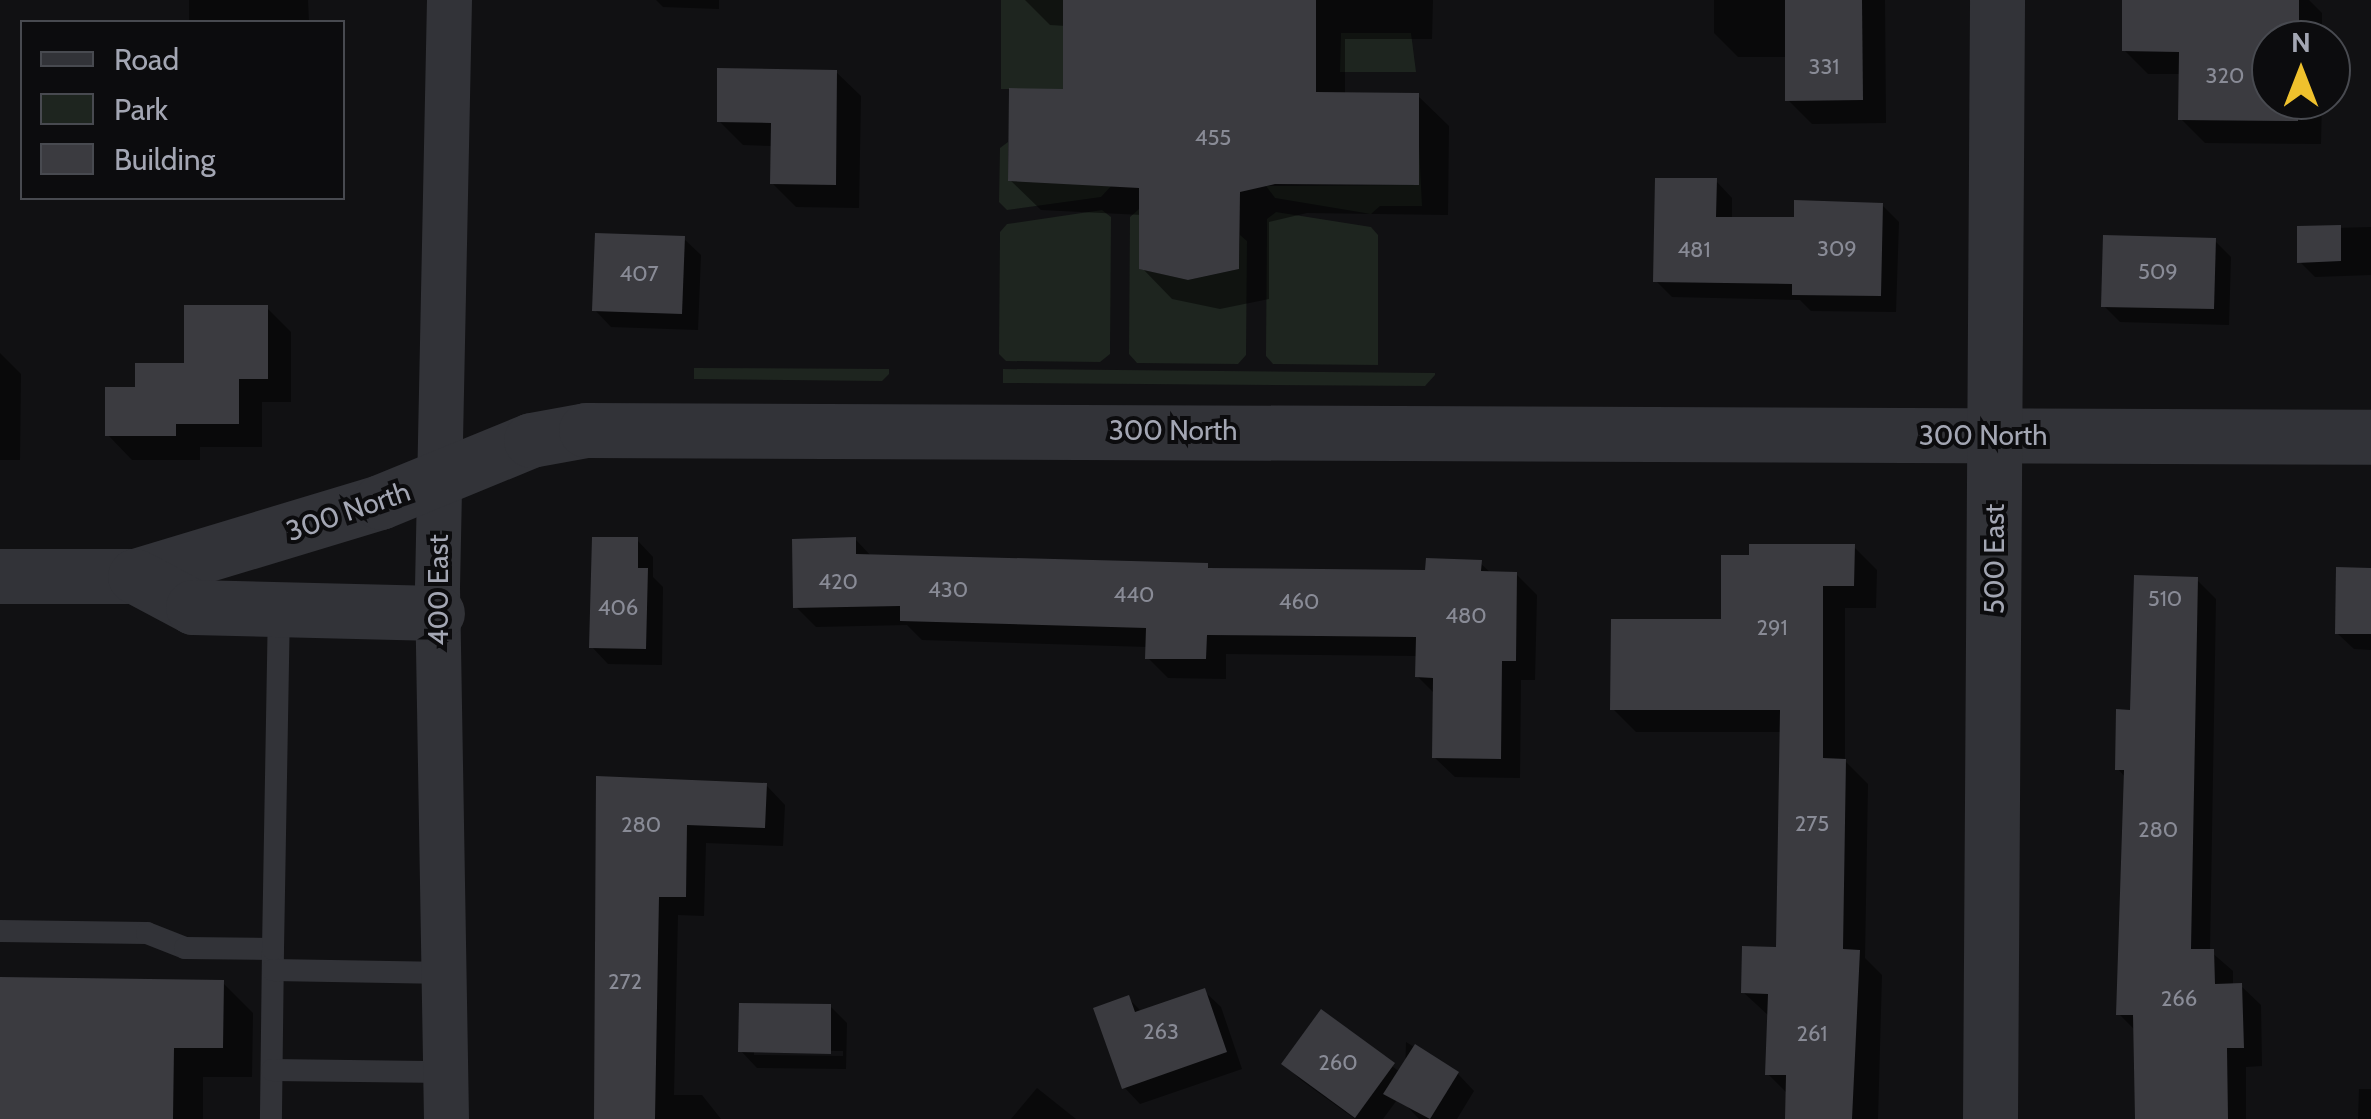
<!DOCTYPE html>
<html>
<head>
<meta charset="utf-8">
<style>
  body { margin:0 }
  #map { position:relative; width:2371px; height:1119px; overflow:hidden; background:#111113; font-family:Cabin,sans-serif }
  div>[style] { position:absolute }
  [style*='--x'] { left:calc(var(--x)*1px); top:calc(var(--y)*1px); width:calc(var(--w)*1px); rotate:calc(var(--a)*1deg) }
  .green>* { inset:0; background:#1e251f }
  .shadow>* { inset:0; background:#0007 }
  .building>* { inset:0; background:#3b3b40 }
  .service>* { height:22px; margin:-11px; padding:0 11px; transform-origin:11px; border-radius:11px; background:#323338 }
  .minor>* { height:45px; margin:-22.5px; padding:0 22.5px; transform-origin:22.5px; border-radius:22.5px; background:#323338 }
  .tertiary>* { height:55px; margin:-27.5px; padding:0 27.5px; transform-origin:27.5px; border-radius:27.5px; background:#323338 }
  span { translate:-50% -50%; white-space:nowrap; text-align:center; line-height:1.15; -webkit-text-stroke:8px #0c0c0e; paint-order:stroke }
  .number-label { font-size:22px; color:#898b96 }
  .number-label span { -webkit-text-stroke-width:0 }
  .street-label { font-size:28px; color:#a3a6b3 }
  .legend { position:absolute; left:20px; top:20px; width:325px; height:180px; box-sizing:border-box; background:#0c0c0e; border:2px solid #484a50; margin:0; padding:12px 18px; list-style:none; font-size:30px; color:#a3a6b3 }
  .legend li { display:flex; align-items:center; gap:20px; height:50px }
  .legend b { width:50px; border:2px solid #484a50 }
  .north { position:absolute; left:2251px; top:20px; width:100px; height:100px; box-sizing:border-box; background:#0c0c0e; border:2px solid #484a50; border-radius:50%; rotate:0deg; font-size:28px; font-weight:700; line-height:40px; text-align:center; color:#a3a6b3 }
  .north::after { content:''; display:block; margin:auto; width:35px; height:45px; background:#efc12d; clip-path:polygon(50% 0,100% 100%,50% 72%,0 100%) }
</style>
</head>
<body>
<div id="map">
  <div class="green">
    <i style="clip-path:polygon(1001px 0,1063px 0,1063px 89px,1001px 89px)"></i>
    <i style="clip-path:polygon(1341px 33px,1411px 33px,1416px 72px,1340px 72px)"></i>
    <i style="clip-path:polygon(1008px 142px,1008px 181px,1114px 183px,1101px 197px,1007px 210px,999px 202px,1000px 148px)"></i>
    <i style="clip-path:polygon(1419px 145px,1422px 206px,1380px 206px,1371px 214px,1275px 198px,1266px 186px,1418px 185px)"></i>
    <i style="clip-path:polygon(1139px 209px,1140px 269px,1188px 280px,1239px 269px,1240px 235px,1247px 241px,1246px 355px,1238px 364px,1137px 363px,1129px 354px,1130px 217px)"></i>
    <i style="clip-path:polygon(1102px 210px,1111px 217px,1110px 354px,1100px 362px,1006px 361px,999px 354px,1000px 232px,1007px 224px)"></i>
    <i style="clip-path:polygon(1276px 212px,1371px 227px,1378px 235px,1378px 365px,1273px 364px,1266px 356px,1267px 219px)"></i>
    <i style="clip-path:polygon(694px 368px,889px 369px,889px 374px,882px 381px,694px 379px)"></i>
    <i style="clip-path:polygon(1003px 369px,1435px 373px,1435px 375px,1425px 386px,1003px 383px)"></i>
  </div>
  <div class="shadow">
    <i style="clip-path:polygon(189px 0,308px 0,309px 22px,189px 22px)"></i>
    <i style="clip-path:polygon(656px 0,719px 0,719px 9px,663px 7px)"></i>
    <i style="clip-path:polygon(1025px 0,1433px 0,1432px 39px,1345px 39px,1345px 95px,1418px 96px,1449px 126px,1448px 215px,1307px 213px,1269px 222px,1269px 299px,1220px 309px,1172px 299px,1142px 268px,1142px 215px,1041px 210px,1010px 180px,1065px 92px,1066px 26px,1050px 25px)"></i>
    <i style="clip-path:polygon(1714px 0,1885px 0,1886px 123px,1812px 124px,1788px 100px,1788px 57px,1738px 57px,1714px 33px)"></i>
    <i style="clip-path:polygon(2125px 0,2309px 0,2322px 13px,2322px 40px,2271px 40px,2271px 100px,2322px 100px,2321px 144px,2205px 143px,2181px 119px,2181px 74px,2148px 74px,2124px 50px)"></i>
    <i style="clip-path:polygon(836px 72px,861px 96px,859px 208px,796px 207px,772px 183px,773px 146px,743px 145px,719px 121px)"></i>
    <i style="clip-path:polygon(1716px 181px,1732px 198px,1732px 220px,1796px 220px,1882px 205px,1899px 222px,1896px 312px,1811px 311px,1800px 300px,1672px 297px,1656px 281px)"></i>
    <i style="clip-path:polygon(2371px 227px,2371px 275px,2315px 277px,2300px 262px,2299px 229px)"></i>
    <i style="clip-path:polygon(684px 239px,701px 255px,698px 330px,611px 327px,595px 310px)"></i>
    <i style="clip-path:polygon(2214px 240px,2231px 257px,2229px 325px,2120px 322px,2104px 306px)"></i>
    <i style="clip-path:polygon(267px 308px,291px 332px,291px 402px,262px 402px,262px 447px,200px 447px,200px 460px,132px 460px,108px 435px,137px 390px,187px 365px)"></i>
    <i style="clip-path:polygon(0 353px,21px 374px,20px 460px,0 460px)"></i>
    <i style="clip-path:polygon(637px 540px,653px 557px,653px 577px,663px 587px,662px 665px,608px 664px,592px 647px)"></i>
    <i style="clip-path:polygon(856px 540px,872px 557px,1207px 566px,1212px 571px,1428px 572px,1480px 563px,1492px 574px,1516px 574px,1537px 595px,1535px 680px,1521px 680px,1520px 778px,1455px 777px,1434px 757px,1435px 694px,1417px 676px,1418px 656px,1226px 654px,1226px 679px,1168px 678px,1148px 658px,1148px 647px,922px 640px,907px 625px,816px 627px,796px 607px)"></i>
    <i style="clip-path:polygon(1854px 547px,1877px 570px,1876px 608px,1845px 608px,1845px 761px,1868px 784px,1865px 958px,1882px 975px,1878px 1119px,1788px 1119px,1788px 1094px,1768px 1074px,1769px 1016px,1743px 992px,1779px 950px,1782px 732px,1636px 732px,1613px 709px,1724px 621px)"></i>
    <i style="clip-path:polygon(2371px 570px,2371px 650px,2354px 649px,2337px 633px)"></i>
    <i style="clip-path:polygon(2197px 580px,2216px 599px,2210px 951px,2233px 971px,2233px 986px,2241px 986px,2261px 1005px,2262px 1066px,2246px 1067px,2246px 1119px,2137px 1119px,2136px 1031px,2119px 1014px,2126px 778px,2118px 769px,2132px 712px)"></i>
    <i style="clip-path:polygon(598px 779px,766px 785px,785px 805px,783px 846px,706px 843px,704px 916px,678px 915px,674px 1095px,702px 1095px,721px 1119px,596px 1119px)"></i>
    <i style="clip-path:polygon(0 980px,223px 983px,253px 1013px,252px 1077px,203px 1077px,203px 1119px,0 1119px)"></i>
    <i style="clip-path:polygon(1204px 991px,1221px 1007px,1242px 1069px,1140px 1104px,1124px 1087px,1128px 998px,1142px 1012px)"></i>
    <i style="clip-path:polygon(evenodd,830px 1006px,847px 1023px,846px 1069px,757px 1068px,741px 1051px,830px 1006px,754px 1050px,843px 1051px,843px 1056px,754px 1055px,754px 1050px)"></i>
    <i style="clip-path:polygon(1322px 1013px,1405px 1076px,1406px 1042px,1458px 1074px,1474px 1091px,1457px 1119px,1419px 1119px,1405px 1104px,1405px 1089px,1383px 1119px,1355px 1119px,1301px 1080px,1284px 1064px)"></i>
    <i style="clip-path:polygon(1037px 1088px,1076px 1119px,1011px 1119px)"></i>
    <i style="clip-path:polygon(2359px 1089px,2371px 1089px,2371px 1119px,2358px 1119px)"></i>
  </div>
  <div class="building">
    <i style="clip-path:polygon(1063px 0,1316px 0,1316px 92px,1419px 93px,1419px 185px,1275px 184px,1240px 192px,1239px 269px,1188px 280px,1139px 269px,1139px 188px,1008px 181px,1009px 88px,1063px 89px)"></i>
    <i style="clip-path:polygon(1785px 0,1862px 0,1863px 100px,1785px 101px)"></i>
    <i style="clip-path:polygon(2122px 0,2299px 0,2299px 40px,2271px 40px,2271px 100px,2298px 100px,2298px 121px,2178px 120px,2179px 52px,2122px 51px)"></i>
    <i style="clip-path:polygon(717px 68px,837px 70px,836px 185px,770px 184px,771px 123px,717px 122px)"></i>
    <i style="clip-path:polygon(1655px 178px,1717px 178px,1716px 217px,1794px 217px,1794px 200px,1883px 203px,1881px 296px,1792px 295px,1792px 284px,1653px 282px)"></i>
    <i style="clip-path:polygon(2341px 225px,2341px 261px,2297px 263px,2297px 226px)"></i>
    <i style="clip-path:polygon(595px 233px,685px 236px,682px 314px,592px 311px)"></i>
    <i style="clip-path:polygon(2103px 235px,2216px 238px,2214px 309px,2101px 307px)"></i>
    <i style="clip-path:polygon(184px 305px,268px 305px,268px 379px,239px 379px,239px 424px,176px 424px,176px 436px,105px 436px,105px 387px,135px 387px,135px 363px,184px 363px)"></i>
    <i style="clip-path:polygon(592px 537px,638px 537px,638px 568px,648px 568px,646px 649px,589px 648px)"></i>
    <i style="clip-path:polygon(856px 537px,856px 554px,1208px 563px,1208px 568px,1425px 570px,1426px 558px,1482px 560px,1481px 571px,1517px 572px,1516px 661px,1502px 661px,1501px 759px,1432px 758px,1433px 678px,1415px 677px,1416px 637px,1207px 635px,1206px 659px,1145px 659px,1146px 628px,900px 621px,900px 606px,793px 608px,792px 539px)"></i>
    <i style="clip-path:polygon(1749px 544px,1855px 544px,1854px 586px,1823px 586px,1823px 758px,1846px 759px,1843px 949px,1860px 950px,1852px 1119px,1785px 1119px,1786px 1075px,1765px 1075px,1768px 994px,1741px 993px,1742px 946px,1776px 947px,1780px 710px,1610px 710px,1611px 619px,1721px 619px,1721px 555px,1749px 555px)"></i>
    <i style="clip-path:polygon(2336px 567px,2371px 568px,2371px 634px,2335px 634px)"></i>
    <i style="clip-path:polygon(2134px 575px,2198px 577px,2191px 949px,2214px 949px,2215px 984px,2242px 983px,2244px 1048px,2227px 1048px,2228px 1119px,2135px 1119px,2133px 1015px,2116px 1015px,2124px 770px,2115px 770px,2116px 709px,2130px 710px)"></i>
    <i style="clip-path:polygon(596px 776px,767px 783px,765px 828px,687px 825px,686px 897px,659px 897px,655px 1119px,594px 1119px)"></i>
    <i style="clip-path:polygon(0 977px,224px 980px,223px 1048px,174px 1048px,173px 1119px,0 1119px)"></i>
    <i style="clip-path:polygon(1205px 988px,1227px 1052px,1122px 1089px,1093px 1008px,1129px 995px,1135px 1012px)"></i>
    <i style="clip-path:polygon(739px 1003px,831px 1004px,831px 1054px,738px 1052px)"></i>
    <i style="clip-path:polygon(1321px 1009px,1395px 1063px,1355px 1118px,1281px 1064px)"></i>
    <i style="clip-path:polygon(1415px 1044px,1459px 1072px,1430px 1119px,1383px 1094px)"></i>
  </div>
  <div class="service">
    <i style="--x:0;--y:931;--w:147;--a:0.8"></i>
    <i style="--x:147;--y:933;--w:41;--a:21.5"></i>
    <i style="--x:185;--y:948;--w:88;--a:0.7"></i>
    <i style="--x:273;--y:949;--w:170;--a:90.7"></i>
    <i style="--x:273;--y:949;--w:340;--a:-89"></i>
    <i style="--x:273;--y:970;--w:175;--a:1"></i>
    <i style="--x:272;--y:1070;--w:174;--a:0.7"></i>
  </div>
  <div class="minor">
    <i style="--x:446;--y:1119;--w:532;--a:-90.97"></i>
    <i style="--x:437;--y:587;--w:587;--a:-88.83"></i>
  </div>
  <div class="tertiary">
    <i style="--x:0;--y:576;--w:135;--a:0"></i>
    <i style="--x:135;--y:576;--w:256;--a:-16.8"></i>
    <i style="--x:380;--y:502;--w:163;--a:-22.3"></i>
    <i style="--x:531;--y:440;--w:56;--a:-10.3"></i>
    <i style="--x:586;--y:430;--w:1785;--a:0.22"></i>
    <i style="--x:135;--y:576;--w:66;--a:28.1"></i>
    <i style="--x:193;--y:607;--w:244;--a:1.4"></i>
    <i style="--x:1990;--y:1119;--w:1119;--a:-89.64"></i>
  </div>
  <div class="number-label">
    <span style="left:1824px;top:67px">331</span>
    <span style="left:2225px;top:76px">320</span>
    <span style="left:1213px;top:138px">455</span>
    <span style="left:1837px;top:249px">309</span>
    <span style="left:1694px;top:250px">481</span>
    <span style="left:2158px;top:272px">509</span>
    <span style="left:639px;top:274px">407</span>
    <span style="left:838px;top:582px">420</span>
    <span style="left:948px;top:590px">430</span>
    <span style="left:1134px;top:595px">440</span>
    <span style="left:2165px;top:599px">510</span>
    <span style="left:1299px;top:602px">460</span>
    <span style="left:618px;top:608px">406</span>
    <span style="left:1466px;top:616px">480</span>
    <span style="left:1772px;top:628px">291</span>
    <span style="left:1812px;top:824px">275</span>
    <span style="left:641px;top:825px">280</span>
    <span style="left:2158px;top:830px">280</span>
    <span style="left:625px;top:982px">272</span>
    <span style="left:2179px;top:999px">266</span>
    <span style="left:1161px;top:1032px">263</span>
    <span style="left:1812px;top:1034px">261</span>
    <span style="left:1338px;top:1063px">260</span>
  </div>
  <div class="street-label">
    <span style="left:1173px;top:430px">300 North</span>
    <span style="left:1983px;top:435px">300 North</span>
    <span style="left:348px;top:511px;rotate:-19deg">300 North</span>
    <span style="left:1994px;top:559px;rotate:-90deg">500 East</span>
    <span style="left:438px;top:590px;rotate:-90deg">400 East</span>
  </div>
  <ul class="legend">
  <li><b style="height:12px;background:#323338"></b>Road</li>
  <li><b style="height:28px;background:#1e251f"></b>Park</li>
  <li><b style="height:28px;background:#3b3b40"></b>Building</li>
  </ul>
  <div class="north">N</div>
</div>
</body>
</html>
